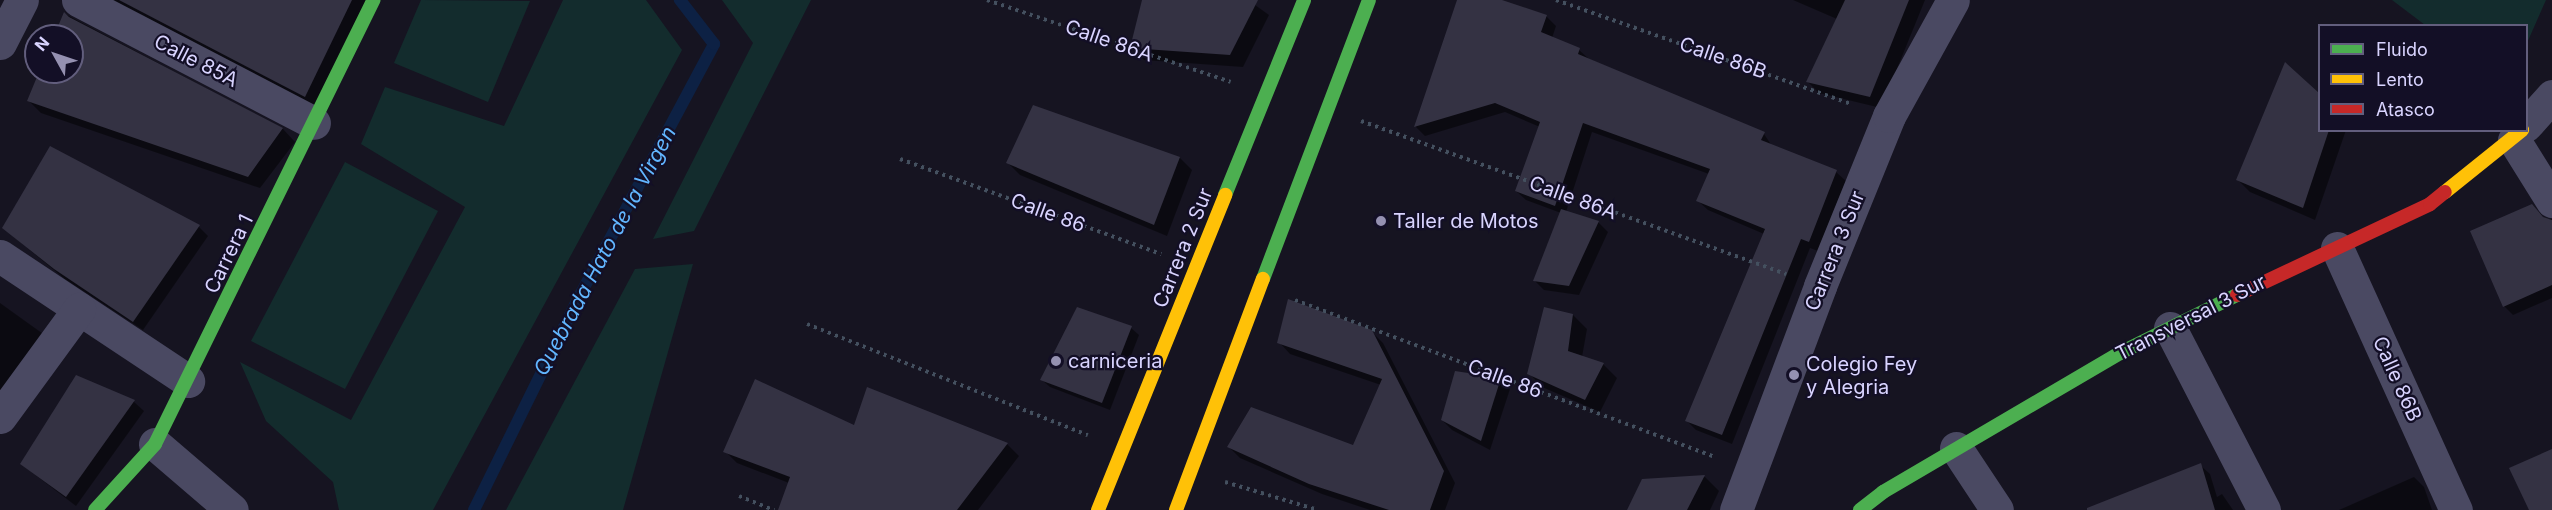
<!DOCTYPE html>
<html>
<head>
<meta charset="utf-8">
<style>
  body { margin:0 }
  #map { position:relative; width:2552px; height:510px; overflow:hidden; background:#161421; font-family:Inter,sans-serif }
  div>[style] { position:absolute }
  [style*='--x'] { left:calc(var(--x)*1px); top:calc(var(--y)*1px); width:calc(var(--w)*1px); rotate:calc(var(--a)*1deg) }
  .green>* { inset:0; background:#132c2d }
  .shadow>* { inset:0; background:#0007 }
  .stream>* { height:12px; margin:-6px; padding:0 6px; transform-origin:6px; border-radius:6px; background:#0d2144 }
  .building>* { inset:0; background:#343243 }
  .path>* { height:4px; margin-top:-2px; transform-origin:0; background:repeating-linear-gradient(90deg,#44505f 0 3px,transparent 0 7.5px) }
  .street>* { height:33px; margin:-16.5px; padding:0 16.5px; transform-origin:16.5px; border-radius:16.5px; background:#4a4962 }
  .fast>* { height:14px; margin:-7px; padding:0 7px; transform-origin:7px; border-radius:7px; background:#4caf50 }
  .slow>* { height:14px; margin:-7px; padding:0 7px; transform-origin:7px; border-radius:7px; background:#ffc107 }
  .jam>* { height:14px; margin:-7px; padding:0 7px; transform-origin:7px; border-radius:7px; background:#c62828 }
  .dots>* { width:16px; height:16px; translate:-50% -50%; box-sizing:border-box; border:3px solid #130f26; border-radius:50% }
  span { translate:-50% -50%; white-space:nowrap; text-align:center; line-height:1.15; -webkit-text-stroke:4.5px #130f26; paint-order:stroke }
  .street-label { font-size:20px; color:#d9d4ff }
  .poi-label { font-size:20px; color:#d9d4ff }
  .left { translate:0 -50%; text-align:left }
  .water-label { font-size:21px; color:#62b6ff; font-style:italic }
  .legend { position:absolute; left:2318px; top:24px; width:210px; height:108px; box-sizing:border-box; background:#130f26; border:2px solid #625e7d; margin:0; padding:8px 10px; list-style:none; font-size:18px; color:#d9d4ff }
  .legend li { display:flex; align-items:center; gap:12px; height:30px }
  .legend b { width:30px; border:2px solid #625e7d }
  .north { position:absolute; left:24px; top:24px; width:60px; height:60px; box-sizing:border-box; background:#130f26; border:2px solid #625e7d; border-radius:50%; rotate:310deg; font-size:16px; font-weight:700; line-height:24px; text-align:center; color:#d9d4ff }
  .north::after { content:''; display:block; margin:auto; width:21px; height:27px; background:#9591b1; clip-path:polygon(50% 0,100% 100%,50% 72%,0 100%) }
</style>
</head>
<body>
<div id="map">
  <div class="green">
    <i style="clip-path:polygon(421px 0,530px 1px,488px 102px,394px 63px)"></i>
    <i style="clip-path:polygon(563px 0,646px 0,682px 50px,433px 510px,339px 510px,333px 482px,266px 421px,240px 362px,351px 420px,465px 207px,361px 144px,385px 87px,504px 126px)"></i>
    <i style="clip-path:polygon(722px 0,811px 0,694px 231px,653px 239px,753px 43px)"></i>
    <i style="clip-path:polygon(2392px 0,2546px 0,2527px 43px,2526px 26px,2425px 25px)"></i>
    <i style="clip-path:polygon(345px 162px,438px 211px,345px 389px,251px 341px)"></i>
    <i style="clip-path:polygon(693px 264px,623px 510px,506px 510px,635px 269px)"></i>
  </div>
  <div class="shadow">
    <i style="clip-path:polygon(108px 0,377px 0,319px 110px)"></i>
    <i style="clip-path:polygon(1144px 0,1248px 0,1269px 15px,1243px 67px,1144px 60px,1131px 48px)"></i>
    <i style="clip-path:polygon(1458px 0,1498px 0,1546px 16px,1556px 26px,1552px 38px,1579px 50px,1589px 59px,1764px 134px,1772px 146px,1836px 172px,1846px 181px,1818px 251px,1810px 248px,1732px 444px,1696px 430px,1687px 421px,1764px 234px,1708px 210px,1698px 201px,1709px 174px,1592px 132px,1566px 212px,1598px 222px,1608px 232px,1579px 295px,1544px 290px,1535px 281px,1561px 213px,1526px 200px,1516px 191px,1540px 127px,1505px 112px,1425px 136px,1416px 127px)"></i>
    <i style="clip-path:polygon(1793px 0,1925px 0,1881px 108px,1819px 93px,1807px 81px,1837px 19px)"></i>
    <i style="clip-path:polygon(65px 14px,283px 129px,295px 142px,260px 188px,41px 113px,29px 101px,41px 72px,72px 72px,72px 36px,56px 36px)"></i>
    <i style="clip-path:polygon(2286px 65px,2320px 95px,2320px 130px,2346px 130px,2315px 220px,2250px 192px,2238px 180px)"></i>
    <i style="clip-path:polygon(1034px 107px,1180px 158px,1192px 170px,1167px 236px,1020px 175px,1008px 163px)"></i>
    <i style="clip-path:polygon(2544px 219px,2552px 219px,2552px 298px,2513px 315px,2504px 306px)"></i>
    <i style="clip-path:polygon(199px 227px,208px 236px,143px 330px,65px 279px,14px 237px)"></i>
    <i style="clip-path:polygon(0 303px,46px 336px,0 395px)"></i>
    <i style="clip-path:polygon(1573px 315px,1587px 329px,1582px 357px,1603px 364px,1617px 378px,1600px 412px,1542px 387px,1529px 373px)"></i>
    <i style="clip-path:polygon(1131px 328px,1139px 335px,1110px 410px,1050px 387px,1042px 380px)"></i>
    <i style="clip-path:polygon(1371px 331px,1383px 343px,1455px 483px,1445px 510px,1370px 510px,1322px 494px,1240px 458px,1229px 447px,1354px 447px,1381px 385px,1290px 354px,1279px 342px)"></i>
    <i style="clip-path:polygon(76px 377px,134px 402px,144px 411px,76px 506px,21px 464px)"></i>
    <i style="clip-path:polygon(1500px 379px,1510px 389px,1490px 450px,1452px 430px,1442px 420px)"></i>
    <i style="clip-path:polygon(855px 427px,1007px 444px,1019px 456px,978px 510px,779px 510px,789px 483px,737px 463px,725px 451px)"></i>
    <i style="clip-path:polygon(2200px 465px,2210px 474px,2217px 497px,2222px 494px,2233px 510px,2136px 510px)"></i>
    <i style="clip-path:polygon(1705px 477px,1719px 491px,1710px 510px,1628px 510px,1643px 480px)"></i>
    <i style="clip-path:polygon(2414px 477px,2424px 487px,2432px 510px,2339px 510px)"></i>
  </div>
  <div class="stream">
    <i style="--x:474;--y:510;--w:237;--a:-63.8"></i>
    <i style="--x:579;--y:297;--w:287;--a:-61.9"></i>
    <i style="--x:714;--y:44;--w:56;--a:-127.7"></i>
  </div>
  <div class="building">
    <i style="clip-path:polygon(119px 0,352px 0,305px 97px)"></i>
    <i style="clip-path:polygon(1142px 0,1258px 0,1230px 55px,1130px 48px)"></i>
    <i style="clip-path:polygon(1457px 0,1502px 0,1547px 15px,1541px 32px,1580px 48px,1578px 54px,1765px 132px,1761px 140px,1837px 170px,1809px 242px,1801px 239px,1722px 435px,1685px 421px,1765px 229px,1696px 201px,1710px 169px,1583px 123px,1555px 206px,1515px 191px,1540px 122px,1495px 103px,1414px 127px)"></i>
    <i style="clip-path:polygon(1845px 0,1909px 0,1870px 97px,1806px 82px)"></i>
    <i style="clip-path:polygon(64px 12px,69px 17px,283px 128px,248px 177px,27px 101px,39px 72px,72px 72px,72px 36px,54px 36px)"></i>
    <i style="clip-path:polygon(2285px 62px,2319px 93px,2319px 130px,2329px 130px,2303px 208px,2236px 180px)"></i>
    <i style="clip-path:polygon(1033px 105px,1180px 157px,1154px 225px,1006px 163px)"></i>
    <i style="clip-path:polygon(50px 146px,200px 225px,133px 322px,54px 269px,2px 228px)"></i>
    <i style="clip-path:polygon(2532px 204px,2543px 217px,2552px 220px,2552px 285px,2503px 307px,2470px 231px)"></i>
    <i style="clip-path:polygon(1561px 209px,1599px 221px,1569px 286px,1533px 281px)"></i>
    <i style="clip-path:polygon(1288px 299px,1372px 330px,1444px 471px,1430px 510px,1389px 510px,1309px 484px,1227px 447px,1251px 407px,1353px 445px,1382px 379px,1277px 343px)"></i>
    <i style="clip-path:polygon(1077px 307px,1132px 326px,1102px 403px,1040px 380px)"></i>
    <i style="clip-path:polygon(1544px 307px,1573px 314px,1568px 351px,1604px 363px,1585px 400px,1527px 374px)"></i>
    <i style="clip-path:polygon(1455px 371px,1501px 378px,1481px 441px,1441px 420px)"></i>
    <i style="clip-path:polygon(76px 375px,135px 400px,66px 497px,20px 464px)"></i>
    <i style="clip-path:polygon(755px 379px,854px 425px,867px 387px,1008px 443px,957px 510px,778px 510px,790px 477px,723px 452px)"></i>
    <i style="clip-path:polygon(2552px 449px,2552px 510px,2529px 510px,2509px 468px)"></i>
    <i style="clip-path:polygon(2201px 463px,2215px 510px,2087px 510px,2087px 508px)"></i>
    <i style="clip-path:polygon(1705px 475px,1687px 510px,1627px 510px,1642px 479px)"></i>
  </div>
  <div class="path">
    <i style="--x:987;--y:0;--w:257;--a:18.6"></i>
    <i style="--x:1556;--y:0;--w:314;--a:19.4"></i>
    <i style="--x:1361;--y:121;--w:452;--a:19.8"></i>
    <i style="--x:900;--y:159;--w:278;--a:20"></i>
    <i style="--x:1295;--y:300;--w:448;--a:20.5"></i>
    <i style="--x:807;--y:324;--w:302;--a:21.6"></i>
    <i style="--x:1225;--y:482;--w:97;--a:16.8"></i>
    <i style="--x:739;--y:496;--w:38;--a:22"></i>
  </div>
  <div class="street">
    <i style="--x:78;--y:0;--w:266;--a:27.5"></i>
    <i style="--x:0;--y:43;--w:48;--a:-62.9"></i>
    <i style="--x:2526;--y:125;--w:39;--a:-48"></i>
    <i style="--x:2514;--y:140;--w:72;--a:58.1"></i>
    <i style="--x:2337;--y:248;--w:288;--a:65.6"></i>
    <i style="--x:0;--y:256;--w:226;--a:33.6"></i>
    <i style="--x:2170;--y:328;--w:205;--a:62.7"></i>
    <i style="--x:0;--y:417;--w:134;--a:-53.8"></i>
    <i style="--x:155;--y:444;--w:101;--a:40.6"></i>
    <i style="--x:1956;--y:448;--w:74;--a:56.5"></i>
    <i style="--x:1736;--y:510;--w:239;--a:-69.4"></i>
    <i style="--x:1820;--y:286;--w:183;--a:-67.9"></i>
    <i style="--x:1889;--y:116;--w:132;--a:-61.1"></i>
  </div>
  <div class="fast">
    <i style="--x:1225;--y:195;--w:210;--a:-67.9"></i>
    <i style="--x:1263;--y:279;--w:298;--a:-69.2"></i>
    <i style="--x:95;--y:510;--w:89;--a:-47.7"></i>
    <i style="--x:155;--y:444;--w:495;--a:-63.8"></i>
    <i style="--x:1860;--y:510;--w:29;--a:-38"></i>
    <i style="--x:1883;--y:492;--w:275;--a:-30.4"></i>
    <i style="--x:2120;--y:353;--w:131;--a:-26.4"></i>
  </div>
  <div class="slow">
    <i style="--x:2445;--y:192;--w:99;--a:-38.8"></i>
    <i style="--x:1098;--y:510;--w:340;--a:-68"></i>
    <i style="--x:1176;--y:510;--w:247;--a:-69.4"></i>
  </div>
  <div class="jam">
    <i style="--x:2237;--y:295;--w:213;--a:-25.2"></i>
    <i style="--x:2430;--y:204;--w:19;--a:-39"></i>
  </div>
  <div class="dots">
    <i style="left:1381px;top:221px;background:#9591b1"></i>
    <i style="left:1056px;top:361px;background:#9591b1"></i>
    <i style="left:1794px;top:375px;background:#9591b1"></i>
  </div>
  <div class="street-label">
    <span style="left:1109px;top:41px;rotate:19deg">Calle 86A</span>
    <span style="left:1723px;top:58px;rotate:19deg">Calle 86B</span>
    <span style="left:196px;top:61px;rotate:27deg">Calle 85A</span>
    <span style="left:1573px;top:198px;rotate:20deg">Calle 86A</span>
    <span style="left:1048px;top:213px;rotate:20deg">Calle 86</span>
    <span style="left:1183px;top:248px;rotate:-68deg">Carrera 2 Sur</span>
    <span style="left:1835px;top:251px;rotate:-68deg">Carrera 3 Sur</span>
    <span style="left:229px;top:254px;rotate:-64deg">Carrera 1</span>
    <span style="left:2191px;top:318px;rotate:-27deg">Transversal 3 Sur</span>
    <span style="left:1505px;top:379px;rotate:20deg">Calle 86</span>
    <span style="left:2397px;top:379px;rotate:66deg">Calle 86B</span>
  </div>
  <div class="poi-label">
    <span class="left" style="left:1393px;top:221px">Taller de Motos</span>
    <span class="left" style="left:1068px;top:361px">carniceria</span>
    <span class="left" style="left:1806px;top:376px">Colegio Fey<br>y Alegria</span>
  </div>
  <div class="water-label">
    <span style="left:605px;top:251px;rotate:-62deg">Quebrada Hato de la Virgen</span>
  </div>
  <ul class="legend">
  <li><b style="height:8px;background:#4caf50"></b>Fluido</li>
  <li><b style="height:8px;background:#ffc107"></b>Lento</li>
  <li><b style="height:8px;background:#c62828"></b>Atasco</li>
  </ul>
  <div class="north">N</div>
</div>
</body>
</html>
